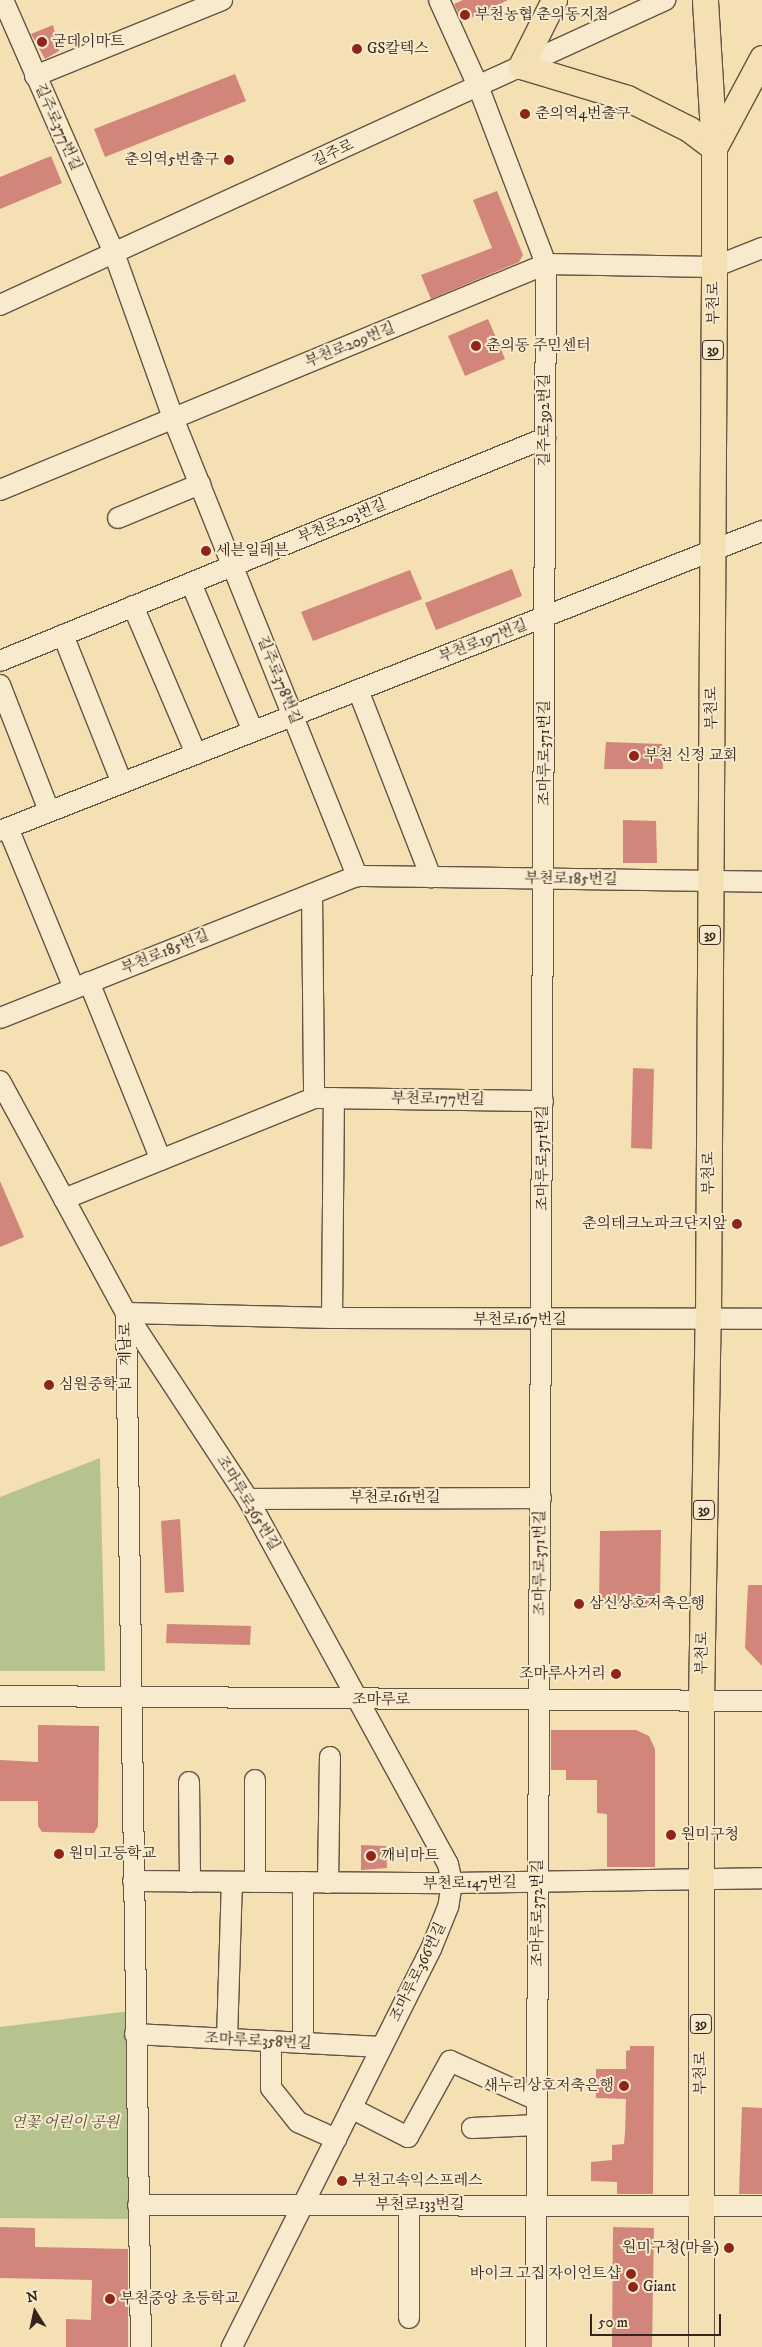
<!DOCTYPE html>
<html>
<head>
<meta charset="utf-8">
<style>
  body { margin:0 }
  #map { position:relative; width:762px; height:2347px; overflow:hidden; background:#f4e0b2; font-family:"IM FELL DW Pica","Noto Serif KR",serif }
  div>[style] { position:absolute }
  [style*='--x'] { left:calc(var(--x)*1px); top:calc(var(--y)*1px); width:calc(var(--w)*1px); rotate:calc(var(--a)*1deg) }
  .green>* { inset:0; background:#b7c38f }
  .building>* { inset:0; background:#d2857b }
  .roads { filter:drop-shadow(1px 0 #655343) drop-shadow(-1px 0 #655343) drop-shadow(0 1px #655343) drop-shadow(0 -1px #655343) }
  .minor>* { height:20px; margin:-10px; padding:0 10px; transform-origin:10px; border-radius:10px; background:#f8ebcd }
  .major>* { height:25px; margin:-12.5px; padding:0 12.5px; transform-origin:12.5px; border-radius:12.5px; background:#f4e0b2 }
  .dots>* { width:14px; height:14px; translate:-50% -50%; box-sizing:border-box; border:2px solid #f8ebcd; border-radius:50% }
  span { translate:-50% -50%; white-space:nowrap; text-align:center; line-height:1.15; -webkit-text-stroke:4px #f8ebcd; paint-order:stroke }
  .shield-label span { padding:1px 4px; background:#f8ebcd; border:1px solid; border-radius:4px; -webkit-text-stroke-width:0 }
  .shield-label { font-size:14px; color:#35241e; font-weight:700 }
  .poi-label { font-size:15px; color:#35241e }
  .left { translate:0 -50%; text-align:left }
  .right { translate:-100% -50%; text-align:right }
  .street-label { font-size:15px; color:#35241e }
  .park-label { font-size:15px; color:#564c3a; font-style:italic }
  .north { position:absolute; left:10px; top:2287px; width:50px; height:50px; -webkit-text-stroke:4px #f8ebcd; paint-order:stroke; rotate:350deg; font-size:14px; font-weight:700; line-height:20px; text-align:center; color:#35241e }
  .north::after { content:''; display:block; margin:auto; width:18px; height:22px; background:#35241e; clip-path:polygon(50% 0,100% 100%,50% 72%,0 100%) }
  .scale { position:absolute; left:590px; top:2314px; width:131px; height:22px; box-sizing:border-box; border:2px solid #35241e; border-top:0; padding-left:6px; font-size:15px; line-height:18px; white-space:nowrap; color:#35241e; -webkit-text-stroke:4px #f8ebcd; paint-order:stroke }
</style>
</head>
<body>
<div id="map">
  <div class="green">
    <i style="clip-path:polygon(100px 1458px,105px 1671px,0 1671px,0 1497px)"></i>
    <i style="clip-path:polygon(130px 2011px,132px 2219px,0 2218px,0 2027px)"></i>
  </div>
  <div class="building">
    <i style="clip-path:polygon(463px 0,508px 0,462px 22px,454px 4px)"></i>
    <i style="clip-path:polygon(53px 25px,59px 51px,45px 59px,31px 34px)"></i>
    <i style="clip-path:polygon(235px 74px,246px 101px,105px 157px,94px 129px)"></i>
    <i style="clip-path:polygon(51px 156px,62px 183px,0 209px,0 177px)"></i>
    <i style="clip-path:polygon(497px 191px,523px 255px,519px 262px,431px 299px,421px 275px,492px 248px,473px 200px)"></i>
    <i style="clip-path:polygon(488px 319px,505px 359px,465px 376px,448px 336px)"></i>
    <i style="clip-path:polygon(512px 569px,522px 596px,436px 630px,425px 603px)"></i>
    <i style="clip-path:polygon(410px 570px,422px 599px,313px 641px,301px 612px)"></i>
    <i style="clip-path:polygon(606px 742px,662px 744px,663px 769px,604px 769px)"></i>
    <i style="clip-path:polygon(623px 820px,656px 821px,657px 863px,623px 863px)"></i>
    <i style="clip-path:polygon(633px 1068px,654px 1069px,652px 1149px,631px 1148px)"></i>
    <i style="clip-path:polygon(0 1181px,24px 1237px,0 1247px)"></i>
    <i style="clip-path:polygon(180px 1519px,184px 1592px,165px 1593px,161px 1521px)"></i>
    <i style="clip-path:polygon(661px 1530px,660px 1606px,599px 1606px,600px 1531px)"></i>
    <i style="clip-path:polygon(748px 1585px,762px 1585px,762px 1666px,745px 1648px)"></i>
    <i style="clip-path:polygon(167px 1624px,251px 1626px,250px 1645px,166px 1643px)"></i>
    <i style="clip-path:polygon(38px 1725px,99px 1726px,98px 1826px,94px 1833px,42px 1832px,38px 1826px,38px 1801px,0 1801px,0 1760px,38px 1762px)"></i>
    <i style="clip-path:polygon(551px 1730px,636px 1730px,649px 1736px,655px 1749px,655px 1867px,607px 1867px,607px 1814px,597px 1813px,597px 1780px,566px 1780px,566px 1770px,551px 1770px)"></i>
    <i style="clip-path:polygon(361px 1845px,386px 1846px,387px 1868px,361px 1870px)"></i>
    <i style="clip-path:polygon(630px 2046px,654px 2046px,653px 2194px,617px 2194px,617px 2182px,591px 2181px,591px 2162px,612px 2160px,612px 2145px,624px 2144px,625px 2133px,626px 2099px,596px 2098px,596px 2069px,626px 2069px,626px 2051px,630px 2050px)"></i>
    <i style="clip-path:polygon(742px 2107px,762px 2108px,762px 2194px,739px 2194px)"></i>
    <i style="clip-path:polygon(0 2227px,35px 2228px,35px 2247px,128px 2249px,128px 2347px,66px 2347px,66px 2319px,91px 2320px,92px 2280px,0 2278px)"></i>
    <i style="clip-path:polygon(613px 2227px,654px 2228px,652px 2347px,612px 2347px)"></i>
  </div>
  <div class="roads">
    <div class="minor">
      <i style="--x:3;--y:0;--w:276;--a:66.3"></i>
      <i style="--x:114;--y:253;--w:175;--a:70.3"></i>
      <i style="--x:173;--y:418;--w:494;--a:68.1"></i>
      <i style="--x:439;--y:0;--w:94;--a:65.6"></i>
      <i style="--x:478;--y:86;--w:191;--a:69.1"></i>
      <i style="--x:546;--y:264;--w:2083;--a:90.28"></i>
      <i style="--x:35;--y:76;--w:202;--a:-22.1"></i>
      <i style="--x:0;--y:305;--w:732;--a:-24.64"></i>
      <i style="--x:0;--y:490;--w:591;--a:-22.49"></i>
      <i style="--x:546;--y:264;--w:168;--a:1"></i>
      <i style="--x:714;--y:267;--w:52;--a:-21.6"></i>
      <i style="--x:118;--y:518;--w:89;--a:-22.5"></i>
      <i style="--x:191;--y:583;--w:160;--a:67.3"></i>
      <i style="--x:133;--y:606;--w:161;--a:66.9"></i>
      <i style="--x:63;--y:635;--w:159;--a:68.3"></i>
      <i style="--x:0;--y:661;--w:589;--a:-22.25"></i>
      <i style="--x:0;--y:685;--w:135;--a:68.7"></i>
      <i style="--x:358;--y:690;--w:201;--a:68.7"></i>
      <i style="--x:8;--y:828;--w:173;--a:67.6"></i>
      <i style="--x:0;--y:831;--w:819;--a:-21.49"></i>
      <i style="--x:312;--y:894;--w:204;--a:89.4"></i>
      <i style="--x:89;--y:982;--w:192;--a:68"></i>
      <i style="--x:0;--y:1018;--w:384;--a:-21.7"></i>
      <i style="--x:357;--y:876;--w:405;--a:0.8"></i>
      <i style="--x:0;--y:1081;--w:264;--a:61.5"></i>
      <i style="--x:126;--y:1313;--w:222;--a:56.7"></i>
      <i style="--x:248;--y:1499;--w:416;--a:61.3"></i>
      <i style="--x:448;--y:1864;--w:19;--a:78"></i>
      <i style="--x:452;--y:1883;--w:24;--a:99"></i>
      <i style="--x:448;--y:1907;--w:45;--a:112"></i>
      <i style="--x:431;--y:1949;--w:445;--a:116.6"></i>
      <i style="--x:64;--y:1199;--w:270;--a:-22"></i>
      <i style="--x:314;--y:1098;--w:229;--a:0.8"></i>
      <i style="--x:126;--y:1313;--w:1034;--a:89.17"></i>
      <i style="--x:126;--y:1313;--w:206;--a:1.4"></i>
      <i style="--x:332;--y:1318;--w:430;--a:0.1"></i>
      <i style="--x:332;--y:1318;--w:220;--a:-89.5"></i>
      <i style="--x:248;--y:1499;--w:293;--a:-0.2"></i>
      <i style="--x:0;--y:1696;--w:762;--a:0.38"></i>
      <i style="--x:189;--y:1782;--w:100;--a:89.4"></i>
      <i style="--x:133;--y:1881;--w:319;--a:0.4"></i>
      <i style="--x:452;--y:1883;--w:310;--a:-0.9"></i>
      <i style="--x:255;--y:1882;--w:102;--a:-90"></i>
      <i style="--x:328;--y:1883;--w:126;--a:-89.1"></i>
      <i style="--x:135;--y:2034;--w:246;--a:3"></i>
      <i style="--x:227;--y:2039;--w:157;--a:-88.2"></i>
      <i style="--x:271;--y:2041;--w:47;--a:90"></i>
      <i style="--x:271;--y:2088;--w:43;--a:51.5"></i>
      <i style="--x:298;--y:2122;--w:42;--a:24.1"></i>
      <i style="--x:303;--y:2043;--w:161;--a:-90"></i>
      <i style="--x:351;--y:2108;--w:64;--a:27"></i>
      <i style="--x:408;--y:2137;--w:87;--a:-61.1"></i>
      <i style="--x:450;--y:2061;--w:95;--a:24.1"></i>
      <i style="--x:472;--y:2128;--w:65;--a:-2.6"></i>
      <i style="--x:138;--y:2205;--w:624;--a:0.09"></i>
      <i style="--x:409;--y:2205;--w:113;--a:90"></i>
    </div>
    <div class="major">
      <i style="--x:554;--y:0;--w:74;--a:116.6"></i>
      <i style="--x:521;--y:66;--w:111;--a:16.8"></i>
      <i style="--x:627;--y:98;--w:69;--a:26.6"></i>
      <i style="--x:689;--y:129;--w:31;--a:37"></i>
      <i style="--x:714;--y:148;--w:102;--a:-61.9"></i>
      <i style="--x:701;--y:2347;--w:646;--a:-90"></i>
      <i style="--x:701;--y:1701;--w:382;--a:-89"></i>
      <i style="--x:708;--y:1319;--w:1052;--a:-89.67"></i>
      <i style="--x:714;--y:267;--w:119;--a:-90"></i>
      <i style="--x:714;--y:148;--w:148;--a:-93.5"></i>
    </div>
  </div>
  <div class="dots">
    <i style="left:465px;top:15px;background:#8f2418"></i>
    <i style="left:42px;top:42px;background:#8f2418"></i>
    <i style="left:357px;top:49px;background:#8f2418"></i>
    <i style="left:525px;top:114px;background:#8f2418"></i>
    <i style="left:229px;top:160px;background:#8f2418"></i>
    <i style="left:476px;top:346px;background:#8f2418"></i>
    <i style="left:206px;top:551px;background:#8f2418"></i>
    <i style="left:634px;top:756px;background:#8f2418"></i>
    <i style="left:737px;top:1224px;background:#8f2418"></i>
    <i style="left:49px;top:1385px;background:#8f2418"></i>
    <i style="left:579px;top:1604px;background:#8f2418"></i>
    <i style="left:616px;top:1674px;background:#8f2418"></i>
    <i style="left:671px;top:1835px;background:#8f2418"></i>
    <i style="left:59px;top:1854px;background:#8f2418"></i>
    <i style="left:371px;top:1856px;background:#8f2418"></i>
    <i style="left:624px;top:2086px;background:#8f2418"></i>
    <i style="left:342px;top:2181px;background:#8f2418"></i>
    <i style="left:729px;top:2248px;background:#8f2418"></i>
    <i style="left:631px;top:2274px;background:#8f2418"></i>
    <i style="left:633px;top:2287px;background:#8f2418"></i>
    <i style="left:110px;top:2299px;background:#8f2418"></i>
  </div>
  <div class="shield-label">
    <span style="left:713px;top:350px">39</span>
    <span style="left:710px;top:935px">39</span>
    <span style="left:704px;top:1510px">39</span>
    <span style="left:701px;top:2024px">39</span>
  </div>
  <div class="poi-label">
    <span class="left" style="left:475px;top:15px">부천농협 춘의동지점</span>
    <span class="left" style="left:52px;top:42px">굳데이마트</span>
    <span class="left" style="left:367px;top:49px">GS칼텍스</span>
    <span class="left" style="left:535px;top:114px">춘의역4번출구</span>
    <span class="right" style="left:219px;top:160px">춘의역5번출구</span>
    <span class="left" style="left:486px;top:346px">춘의동 주민센터</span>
    <span class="left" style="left:216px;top:551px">세븐일레븐</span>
    <span class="left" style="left:644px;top:756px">부천 신정 교회</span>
    <span class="right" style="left:727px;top:1224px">춘의테크노파크단지앞</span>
    <span class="left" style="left:59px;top:1385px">심원중학교</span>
    <span class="left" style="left:589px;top:1604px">삼신상호저축은행</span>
    <span class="right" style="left:606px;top:1674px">조마루사거리</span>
    <span class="left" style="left:681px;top:1835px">원미구청</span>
    <span class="left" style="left:69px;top:1854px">원미고등학교</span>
    <span class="left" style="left:381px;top:1856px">깨비마트</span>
    <span class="right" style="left:614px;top:2086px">새누리상호저축은행</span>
    <span class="left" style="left:352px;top:2181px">부천고속익스프레스</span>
    <span class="right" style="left:719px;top:2248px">원미구청(마을)</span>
    <span class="right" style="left:621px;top:2274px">바이크 고집 자이언트샵</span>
    <span class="left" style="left:643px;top:2287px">Giant</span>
    <span class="left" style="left:120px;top:2299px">부천중앙 초등학교</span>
  </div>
  <div class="street-label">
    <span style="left:58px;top:127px;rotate:66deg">길주로377번길</span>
    <span style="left:333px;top:153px;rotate:-25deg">길주로</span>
    <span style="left:714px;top:303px;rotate:-90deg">부천로</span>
    <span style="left:350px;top:345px;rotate:-22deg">부천로209번길</span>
    <span style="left:545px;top:420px;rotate:-90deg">길주로392번길</span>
    <span style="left:342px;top:521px;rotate:-22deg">부천로203번길</span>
    <span style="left:483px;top:641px;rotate:-21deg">부천로197번길</span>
    <span style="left:279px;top:680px;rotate:68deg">길주로378번길</span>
    <span style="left:712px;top:708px;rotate:-90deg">부천로</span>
    <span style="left:545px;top:753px;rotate:-90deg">조마루로371번길</span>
    <span style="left:571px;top:879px;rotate:1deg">부천로185번길</span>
    <span style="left:165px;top:952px;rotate:-22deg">부천로185번길</span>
    <span style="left:438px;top:1099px;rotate:1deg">부천로177번길</span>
    <span style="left:543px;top:1158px;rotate:-90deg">조마루로371번길</span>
    <span style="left:709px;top:1173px;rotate:-90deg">부천로</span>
    <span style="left:520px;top:1320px">부천로167번길</span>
    <span style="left:126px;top:1344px;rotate:-90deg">계남로</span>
    <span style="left:395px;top:1498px">부천로161번길</span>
    <span style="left:248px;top:1503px;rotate:59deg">조마루로365번길</span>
    <span style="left:540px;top:1563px;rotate:-90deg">조마루로371번길</span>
    <span style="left:702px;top:1653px;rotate:-89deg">부천로</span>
    <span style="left:381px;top:1700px">조마루로</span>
    <span style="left:470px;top:1883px;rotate:-1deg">부천로147번길</span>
    <span style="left:538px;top:1913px;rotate:-90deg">조마루로372번길</span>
    <span style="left:418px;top:1972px;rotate:-64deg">조마루로366번길</span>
    <span style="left:258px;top:2041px;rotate:3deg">조마루로358번길</span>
    <span style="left:701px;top:2073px;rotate:-90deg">부천로</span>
    <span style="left:420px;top:2205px">부천로133번길</span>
  </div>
  <div class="park-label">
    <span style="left:65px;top:2123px">연꽃 어린이 공원</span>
  </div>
  <div class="north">N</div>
  <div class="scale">50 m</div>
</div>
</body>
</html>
